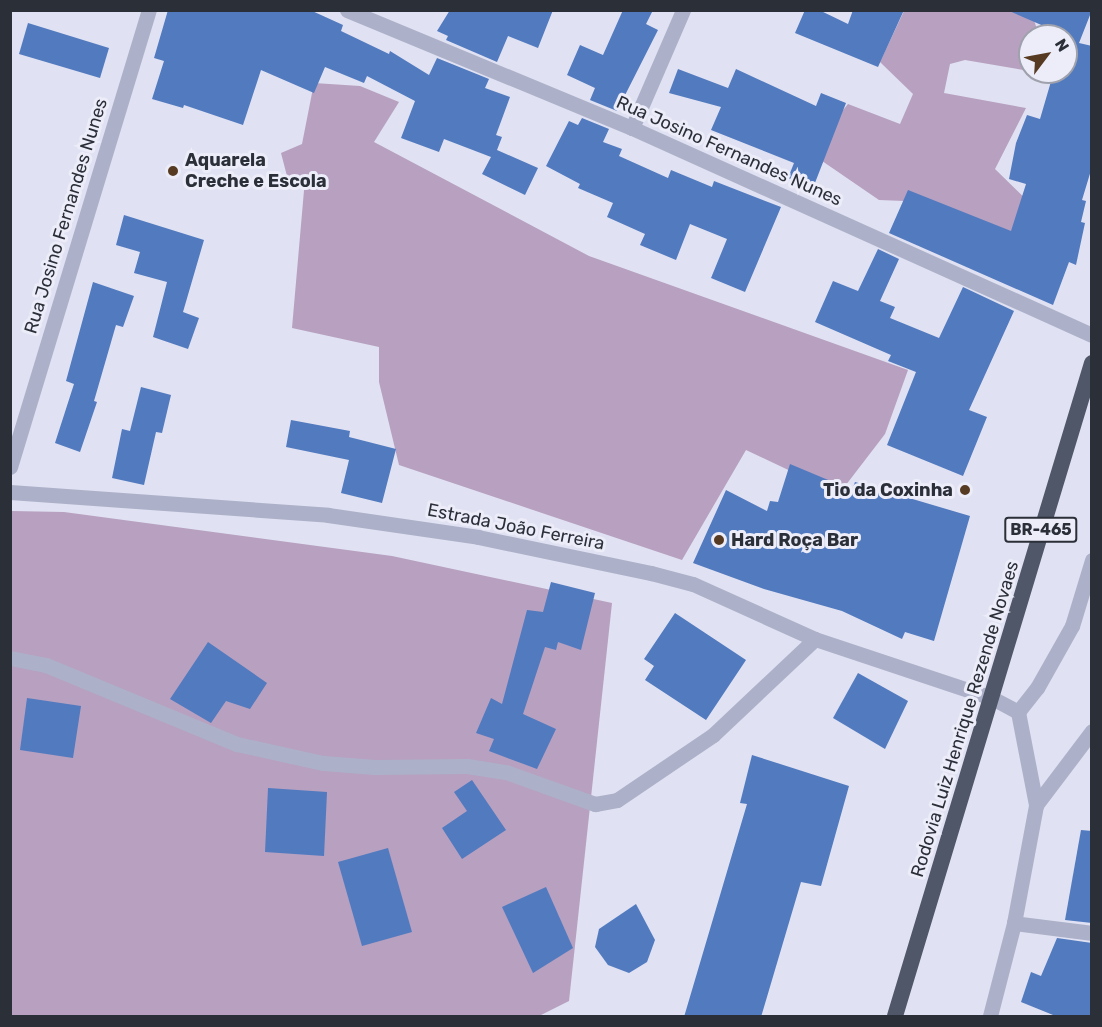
<!DOCTYPE html>
<html>
<head>
<meta charset="utf-8">
<style>
  body { margin:0 }
  #map { position:relative; width:1102px; height:1027px; overflow:hidden; background:#e0e1f2; font-family:Rubik,sans-serif }
  div>[style] { position:absolute }
  [style*='--x'] { left:calc(var(--x)*1px); top:calc(var(--y)*1px); width:calc(var(--w)*1px); rotate:calc(var(--a)*1deg) }
  .green>* { inset:0; background:#b7a0c0 }
  .building>* { inset:0; background:#517abf }
  .service>* { height:15px; margin:-7.5px; padding:0 7.5px; transform-origin:7.5px; border-radius:7.5px; background:#acb1c9 }
  .minor>* { height:15px; margin:-7.5px; padding:0 7.5px; transform-origin:7.5px; border-radius:7.5px; background:#acb1c9 }
  .tertiary>* { height:15px; margin:-7.5px; padding:0 7.5px; transform-origin:7.5px; border-radius:7.5px; background:#acb1c9 }
  .trunk>* { height:16px; margin:-8px; padding:0 8px; transform-origin:8px; border-radius:8px; background:#505768 }
  .dots>* { width:16px; height:16px; translate:-50% -50%; box-sizing:border-box; border:3px solid #ecedf9; border-radius:50% }
  span { translate:-50% -50%; white-space:nowrap; text-align:center; line-height:1.15; -webkit-text-stroke:6px #ecedf9; paint-order:stroke }
  .shield-label span { padding:2px 4px; background:#ecedf9; border:2px solid; border-radius:4px; -webkit-text-stroke-width:0 }
  .shield-label { font-size:16px; color:#2b2f38; font-weight:700 }
  .street-label { font-size:18px; color:#2b2f38 }
  .poi-label { font-size:18px; color:#2b2f38; font-weight:700 }
  .left { translate:0 -50%; text-align:left }
  .right { translate:-100% -50%; text-align:right }
  .frame { position:absolute; inset:0; border:12px solid #2b2f38; pointer-events:none }
  .north { position:absolute; left:1018px; top:24px; width:60px; height:60px; box-sizing:border-box; background:#ecedf9; border:2px solid #9fa1ac; border-radius:50%; rotate:58deg; font-size:16px; font-weight:700; line-height:24px; text-align:center; color:#2b2f38 }
  .north::after { content:''; display:block; margin:auto; width:21px; height:27px; background:#573a22; clip-path:polygon(50% 0,100% 100%,50% 72%,0 100%) }
</style>
</head>
<body>
<div id="map">
  <div class="green">
    <i style="clip-path:polygon(904px 11px,1022px 11px,1034px 20px,1039px 36px,1030px 36px,1030px 71px,965px 60px,950px 64px,944px 93px,1026px 108px,995px 169px,1037px 210px,1024px 241px,931px 202px,879px 200px,809px 152px,848px 104px,900px 124px,913px 94px,880px 62px)"></i>
    <i style="clip-path:polygon(314px 83px,360px 86px,399px 102px,374px 142px,589px 256px,908px 370px,885px 434px,839px 494px,746px 450px,682px 560px,399px 465px,379px 382px,379px 347px,292px 328px,305px 179px,287px 176px,281px 153px,302px 144px)"></i>
    <i style="clip-path:polygon(11px 511px,64px 512px,392px 556px,612px 603px,569px 1001px,539px 1016px,11px 1016px)"></i>
  </div>
  <div class="building">
    <i style="clip-path:polygon(168px 10px,310px 10px,343px 25px,341px 31px,389px 54px,390px 51px,429px 75px,437px 58px,489px 79px,485px 88px,510px 97px,496px 135px,502px 137px,497px 150px,538px 168px,525px 195px,482px 174px,491px 157px,444px 139px,439px 152px,401px 138px,415px 101px,367px 76px,364px 83px,325px 67px,314px 93px,261px 70px,243px 125px,184px 105px,183px 108px,152px 99px,164px 61px,154px 58px)"></i>
    <i style="clip-path:polygon(450px 10px,553px 10px,538px 48px,508px 36px,497px 62px,446px 40px,448px 36px,437px 31px)"></i>
    <i style="clip-path:polygon(623px 10px,653px 10px,646px 24px,658px 30px,617px 111px,590px 100px,595px 88px,567px 75px,580px 45px,603px 55px)"></i>
    <i style="clip-path:polygon(805px 10px,819px 10px,848px 24px,853px 10px,904px 10px,878px 67px,795px 33px)"></i>
    <i style="clip-path:polygon(1007px 10px,1092px 10px,1079px 43px,1092px 46px,1092px 167px,1082px 200px,1086px 201px,1081px 222px,1085px 223px,1076px 265px,1069px 262px,1053px 305px,889px 233px,908px 190px,1011px 231px,1026px 184px,1009px 179px,1016px 143px,1027px 115px,1040px 119px,1052px 78px,1038px 72px,1066px 72px,1066px 36px,1044px 36px,1046px 27px)"></i>
    <i style="clip-path:polygon(28px 23px,109px 48px,100px 78px,19px 54px)"></i>
    <i style="clip-path:polygon(678px 69px,728px 88px,736px 69px,816px 106px,821px 93px,846px 103px,813px 188px,788px 178px,794px 163px,711px 130px,721px 107px,669px 93px)"></i>
    <i style="clip-path:polygon(582px 118px,609px 129px,603px 142px,622px 149px,619px 156px,668px 178px,671px 170px,712px 187px,714px 181px,781px 207px,745px 292px,711px 278px,727px 239px,690px 224px,676px 260px,640px 245px,645px 234px,607px 217px,613px 203px,578px 188px,580px 184px,546px 166px,569px 121px,578px 125px)"></i>
    <i style="clip-path:polygon(124px 215px,204px 240px,183px 312px,199px 318px,188px 349px,153px 337px,167px 282px,134px 273px,140px 252px,116px 245px)"></i>
    <i style="clip-path:polygon(878px 249px,899px 259px,880px 301px,895px 307px,890px 318px,939px 338px,963px 287px,1014px 311px,969px 410px,987px 417px,963px 476px,887px 445px,916px 372px,888px 361px,891px 355px,815px 322px,833px 281px,858px 291px)"></i>
    <i style="clip-path:polygon(93px 282px,134px 296px,123px 327px,116px 325px,94px 401px,97px 402px,80px 452px,55px 443px,74px 384px,66px 381px)"></i>
    <i style="clip-path:polygon(141px 387px,171px 395px,162px 433px,156px 432px,144px 485px,112px 478px,122px 429px,130px 431px)"></i>
    <i style="clip-path:polygon(291px 420px,350px 431px,349px 437px,396px 449px,382px 503px,341px 493px,349px 460px,286px 447px)"></i>
    <i style="clip-path:polygon(790px 464px,852px 490px,855px 482px,970px 516px,934px 641px,905px 632px,902px 639px,842px 611px,764px 589px,693px 563px,726px 490px,767px 511px,770px 501px,778px 502px)"></i>
    <i style="clip-path:polygon(551px 582px,595px 593px,581px 650px,558px 642px,556px 650px,545px 647px,523px 714px,556px 729px,537px 769px,489px 751px,494px 739px,476px 733px,491px 698px,502px 704px,527px 610px,543px 612px)"></i>
    <i style="clip-path:polygon(675px 613px,746px 660px,706px 720px,645px 680px,654px 666px,644px 659px)"></i>
    <i style="clip-path:polygon(208px 642px,267px 683px,250px 709px,226px 701px,211px 723px,170px 699px)"></i>
    <i style="clip-path:polygon(858px 673px,908px 701px,885px 749px,833px 718px)"></i>
    <i style="clip-path:polygon(27px 698px,81px 706px,73px 758px,20px 750px)"></i>
    <i style="clip-path:polygon(752px 755px,849px 786px,821px 886px,801px 882px,761px 1017px,684px 1017px,747px 804px,740px 803px)"></i>
    <i style="clip-path:polygon(472px 780px,506px 830px,462px 859px,442px 828px,467px 811px,454px 792px)"></i>
    <i style="clip-path:polygon(268px 788px,327px 792px,324px 856px,265px 852px)"></i>
    <i style="clip-path:polygon(1081px 830px,1092px 831px,1092px 923px,1065px 920px)"></i>
    <i style="clip-path:polygon(388px 848px,412px 932px,362px 946px,338px 862px)"></i>
    <i style="clip-path:polygon(546px 887px,573px 948px,533px 973px,502px 907px)"></i>
    <i style="clip-path:polygon(636px 904px,655px 940px,647px 962px,629px 973px,608px 965px,595px 947px,599px 929px)"></i>
    <i style="clip-path:polygon(1057px 938px,1092px 943px,1092px 1017px,1058px 1017px,1021px 1002px,1031px 972px,1041px 976px)"></i>
  </div>
  <div class="service">
    <i style="--x:1018;--y:712;--w:31;--a:-52"></i>
    <i style="--x:1037;--y:688;--w:71;--a:-60.6"></i>
    <i style="--x:1072;--y:626;--w:69;--a:-73.1"></i>
  </div>
  <div class="minor">
    <i style="--x:347;--y:10;--w:308;--a:22.5"></i>
    <i style="--x:632;--y:128;--w:504;--a:24.23"></i>
    <i style="--x:632;--y:128;--w:129;--a:-66.6"></i>
    <i style="--x:10;--y:467;--w:478;--a:-73.1"></i>
    <i style="--x:10;--y:658;--w:37;--a:11"></i>
    <i style="--x:46;--y:665;--w:207;--a:22.5"></i>
    <i style="--x:237;--y:744;--w:88;--a:12.5"></i>
    <i style="--x:323;--y:763;--w:52;--a:4.4"></i>
    <i style="--x:375;--y:767;--w:92;--a:-0.6"></i>
    <i style="--x:467;--y:766;--w:39;--a:9"></i>
    <i style="--x:506;--y:772;--w:95;--a:19.8"></i>
    <i style="--x:595;--y:804;--w:22;--a:-10"></i>
    <i style="--x:617;--y:800;--w:116;--a:-34.1"></i>
    <i style="--x:713;--y:735;--w:140;--a:-43.3"></i>
    <i style="--x:992;--y:698;--w:30;--a:28"></i>
    <i style="--x:1018;--y:712;--w:95;--a:79"></i>
    <i style="--x:1014;--y:923;--w:79;--a:7.3"></i>
    <i style="--x:990;--y:1016;--w:96;--a:-75.5"></i>
    <i style="--x:1014;--y:923;--w:120;--a:-79.4"></i>
    <i style="--x:1036;--y:805;--w:93;--a:-52.9"></i>
  </div>
  <div class="tertiary">
    <i style="--x:10;--y:492;--w:319;--a:4.1"></i>
    <i style="--x:328;--y:515;--w:152;--a:8.3"></i>
    <i style="--x:478;--y:537;--w:177;--a:11.8"></i>
    <i style="--x:651;--y:573;--w:43;--a:14.7"></i>
    <i style="--x:693;--y:584;--w:134;--a:24.3"></i>
    <i style="--x:815;--y:639;--w:187;--a:18.4"></i>
  </div>
  <div class="trunk">
    <i style="--x:895;--y:1016;--w:682;--a:-73.21"></i>
  </div>
  <div class="dots">
    <i style="left:173px;top:171px;background:#573a22"></i>
    <i style="left:965px;top:490px;background:#573a22"></i>
    <i style="left:719px;top:540px;background:#573a22"></i>
  </div>
  <div class="shield-label">
    <span style="left:1041px;top:530px">BR-465</span>
  </div>
  <div class="street-label">
    <span style="left:729px;top:151px;rotate:24deg">Rua Josino Fernandes Nunes</span>
    <span style="left:66px;top:216px;rotate:-73deg">Rua Josino Fernandes Nunes</span>
    <span style="left:516px;top:527px;rotate:11deg">Estrada João Ferreira</span>
    <span style="left:965px;top:719px;rotate:-73deg">Rodovia Luiz Henrique Rezende Novaes</span>
  </div>
  <div class="poi-label">
    <span class="left" style="left:185px;top:171px">Aquarela<br>Creche e Escola</span>
    <span class="right" style="left:953px;top:490px">Tio da Coxinha</span>
    <span class="left" style="left:731px;top:540px">Hard Roça Bar</span>
  </div>
  <div class="frame"></div>
  <div class="north">N</div>
</div>
</body>
</html>
